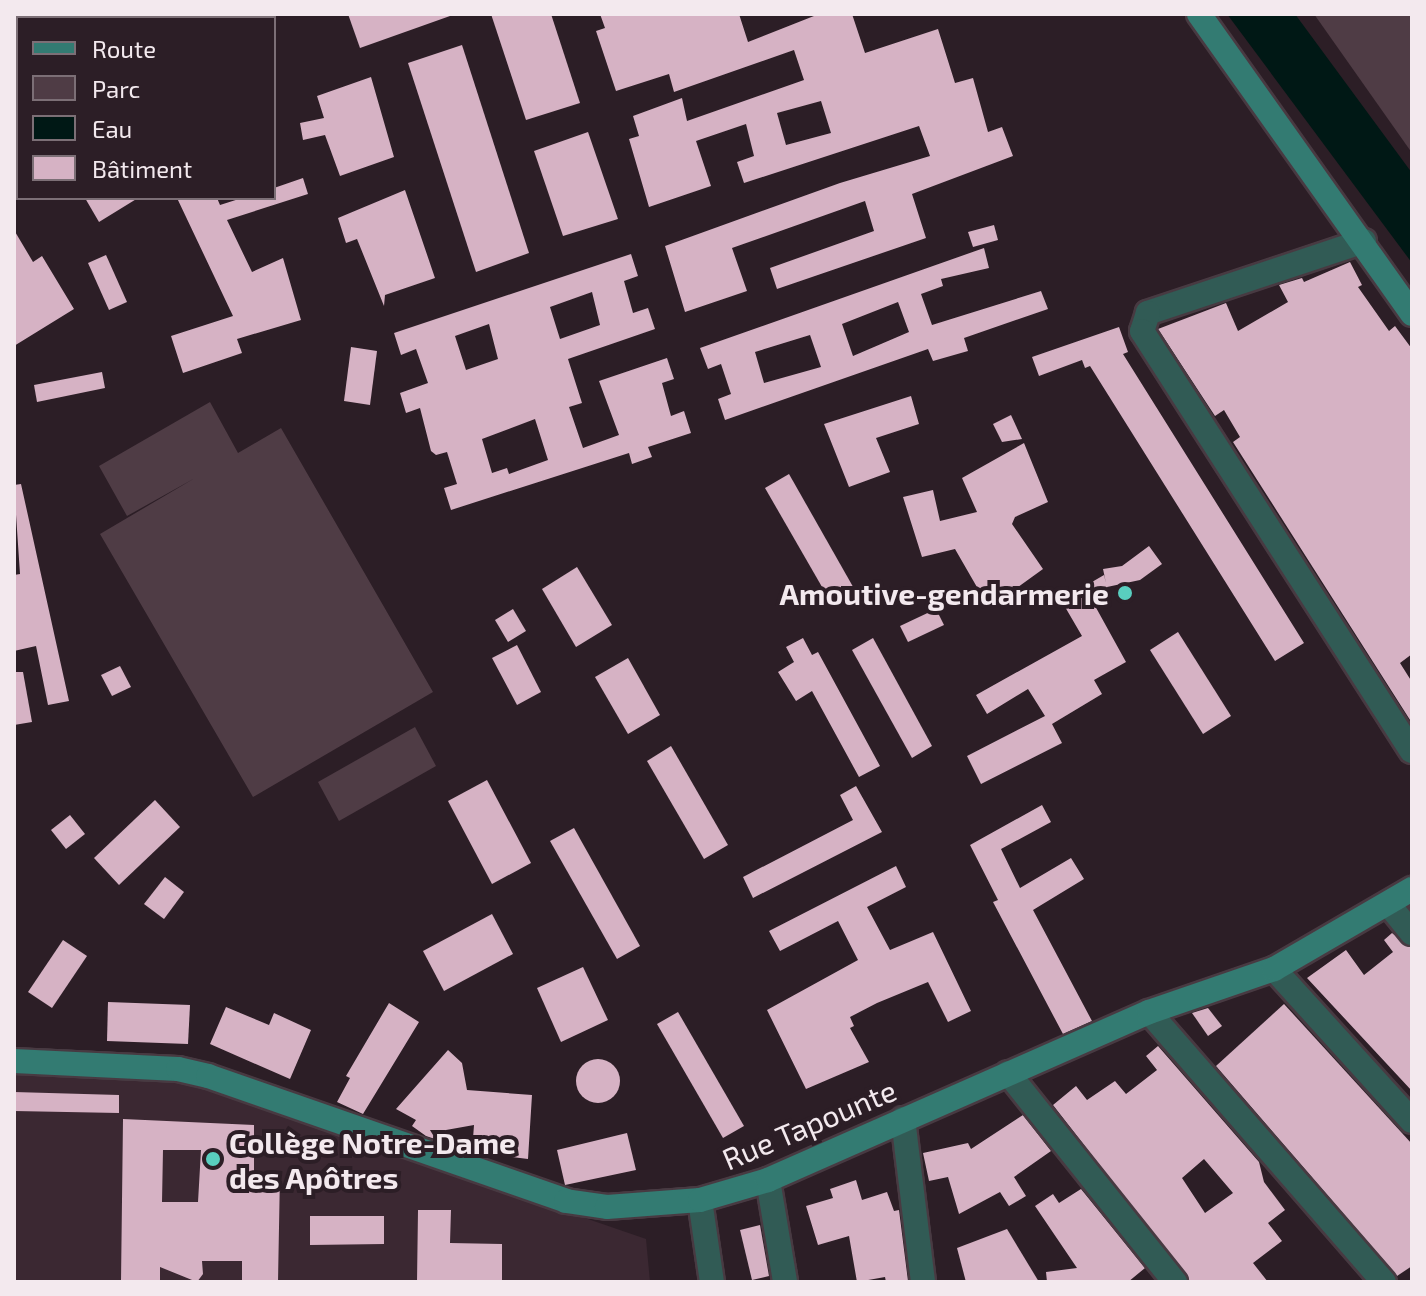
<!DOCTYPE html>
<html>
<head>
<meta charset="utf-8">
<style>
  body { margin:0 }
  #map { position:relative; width:1426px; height:1296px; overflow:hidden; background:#2c1e26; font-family:"Exo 2",sans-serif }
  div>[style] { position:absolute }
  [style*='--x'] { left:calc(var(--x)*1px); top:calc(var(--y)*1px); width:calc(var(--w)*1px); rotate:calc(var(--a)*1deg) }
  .built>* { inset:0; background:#3b2832 }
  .green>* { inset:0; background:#4f3c45 }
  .water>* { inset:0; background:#001815 }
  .building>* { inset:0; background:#d6b2c4 }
  .round { border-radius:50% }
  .roads { filter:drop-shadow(2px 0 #483a42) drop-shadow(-2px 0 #483a42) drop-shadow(0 2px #483a42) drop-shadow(0 -2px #483a42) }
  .street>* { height:24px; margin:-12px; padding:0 12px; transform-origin:12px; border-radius:12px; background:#315b55 }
  .secondary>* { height:24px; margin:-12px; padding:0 12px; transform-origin:12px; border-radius:12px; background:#337b72 }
  .dots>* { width:22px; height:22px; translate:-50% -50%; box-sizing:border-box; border:4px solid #2c1e26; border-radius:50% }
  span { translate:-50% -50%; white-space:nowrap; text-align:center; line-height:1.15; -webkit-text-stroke:8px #2c1e26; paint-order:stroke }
  .poi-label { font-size:30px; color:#f3e9ee; font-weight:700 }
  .right { translate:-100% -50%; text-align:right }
  .left { translate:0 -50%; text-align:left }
  .street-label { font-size:30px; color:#f3e9ee }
  .frame { position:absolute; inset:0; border:16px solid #f3e9ee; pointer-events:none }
  .legend { position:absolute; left:16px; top:16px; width:260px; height:184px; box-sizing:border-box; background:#2c1e26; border:2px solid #7c6f76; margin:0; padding:10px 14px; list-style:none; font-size:24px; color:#f3e9ee }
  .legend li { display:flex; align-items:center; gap:16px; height:40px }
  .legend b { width:40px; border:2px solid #7c6f76 }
</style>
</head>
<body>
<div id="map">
  <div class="built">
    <i style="clip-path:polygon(14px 1075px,178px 1078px,646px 1239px,650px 1282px,14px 1282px)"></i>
  </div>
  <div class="green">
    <i style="clip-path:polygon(1314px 14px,1412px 14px,1412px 153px)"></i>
    <i style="clip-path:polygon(210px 402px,238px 453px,281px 428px,433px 692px,253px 797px,100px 534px,195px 478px,127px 516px,99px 466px)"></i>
    <i style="clip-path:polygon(415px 727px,436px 766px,339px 821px,318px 782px)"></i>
  </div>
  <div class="water">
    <i style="clip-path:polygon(1227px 14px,1295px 14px,1412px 173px,1412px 263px)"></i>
  </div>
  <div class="building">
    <i style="clip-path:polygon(348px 14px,449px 14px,450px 16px,360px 48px)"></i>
    <i style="clip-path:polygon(491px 14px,551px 14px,580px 103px,526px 120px)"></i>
    <i style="clip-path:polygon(evenodd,600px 14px,739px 14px,748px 42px,819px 14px,852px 14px,865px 53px,938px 29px,955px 83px,973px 78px,988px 132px,1002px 127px,1013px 156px,912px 194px,926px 238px,777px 289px,770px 268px,874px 231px,865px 201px,732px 248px,747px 291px,685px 312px,665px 246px,840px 183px,930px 156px,919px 126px,744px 183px,737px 162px,754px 156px,746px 124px,696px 141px,711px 186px,649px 207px,629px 139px,639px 136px,633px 116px,682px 98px,687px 121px,804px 80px,794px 50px,674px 92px,669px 74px,616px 91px,596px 31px,605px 28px,600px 14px,821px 101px,831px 133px,786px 145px,777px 113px,821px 101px)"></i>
    <i style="clip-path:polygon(462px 45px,529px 253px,476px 272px,408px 63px)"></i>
    <i style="clip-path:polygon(371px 77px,394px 157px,340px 176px,325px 135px,303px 140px,300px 123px,324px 118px,317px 96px)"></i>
    <i style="clip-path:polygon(588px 132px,618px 219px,563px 236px,534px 151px)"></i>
    <i style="clip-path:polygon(303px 178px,308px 194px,227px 220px,252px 272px,283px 258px,301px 320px,237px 339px,242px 353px,183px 373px,171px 336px,233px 316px,177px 198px,217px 198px,220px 205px,242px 198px,274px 198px,274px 188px)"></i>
    <i style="clip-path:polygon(405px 190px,435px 278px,385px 295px,384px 306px,357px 239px,346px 243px,338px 218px)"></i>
    <i style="clip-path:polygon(85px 198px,138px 198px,99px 222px)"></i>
    <i style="clip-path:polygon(994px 225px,998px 240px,973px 247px,968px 232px)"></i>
    <i style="clip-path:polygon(14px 230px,33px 262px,42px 256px,74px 309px,14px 346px)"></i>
    <i style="clip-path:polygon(evenodd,984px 248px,989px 268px,941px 279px,943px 286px,921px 294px,932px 325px,1041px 291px,1048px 309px,964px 338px,968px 351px,933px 361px,928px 349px,725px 420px,718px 399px,731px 394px,721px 364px,708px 369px,700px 348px,984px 248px,898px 302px,909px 332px,853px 356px,842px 324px,898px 302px,984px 248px,810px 335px,821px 367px,764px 383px,755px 352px,810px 335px)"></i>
    <i style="clip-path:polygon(evenodd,631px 254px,638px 276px,624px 281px,633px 313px,648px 308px,655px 329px,568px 359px,582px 403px,569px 407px,583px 448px,619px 435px,599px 381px,667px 358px,674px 379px,662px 383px,671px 416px,684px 411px,691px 433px,648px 447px,652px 457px,632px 464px,629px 453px,451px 510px,444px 488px,457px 484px,447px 452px,436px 455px,431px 451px,420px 408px,406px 413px,400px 393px,428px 383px,416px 349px,401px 355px,394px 333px,631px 254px,592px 292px,600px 325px,560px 339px,550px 307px,592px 292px,631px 254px,489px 324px,498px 359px,466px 370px,455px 336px,489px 324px,631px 254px,535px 419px,548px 460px,509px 474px,507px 468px,492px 473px,482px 439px,535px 419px)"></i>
    <i style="clip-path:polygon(106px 255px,127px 302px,109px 310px,88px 263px)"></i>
    <i style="clip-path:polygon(1350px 262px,1362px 285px,1358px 287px,1389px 331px,1395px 326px,1412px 349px,1412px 654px,1400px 663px,1412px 682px,1412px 723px,1233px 442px,1240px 437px,1224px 410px,1215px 416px,1158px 329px,1226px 303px,1238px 331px,1288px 302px,1279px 285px,1302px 278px,1304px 282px)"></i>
    <i style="clip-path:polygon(1119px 327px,1128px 352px,1123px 354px,1304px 643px,1275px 661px,1090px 366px,1085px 368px,1082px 360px,1039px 376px,1032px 357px)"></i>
    <i style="clip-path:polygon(351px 347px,377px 351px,370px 405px,344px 401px)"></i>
    <i style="clip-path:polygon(102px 372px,105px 388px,37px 402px,34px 385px)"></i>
    <i style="clip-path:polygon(911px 396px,919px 424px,876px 438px,890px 472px,849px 487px,824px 424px)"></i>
    <i style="clip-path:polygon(1011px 415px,1022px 439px,1002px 442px,993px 424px)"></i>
    <i style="clip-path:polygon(1024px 443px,1048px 502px,1015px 517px,1012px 524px,1043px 569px,989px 608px,955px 549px,922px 557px,903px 497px,933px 490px,940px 521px,977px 512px,962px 478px)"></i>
    <i style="clip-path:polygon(789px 474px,856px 592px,833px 606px,765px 488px)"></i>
    <i style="clip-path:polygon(21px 484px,69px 701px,48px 705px,36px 646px,14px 651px,14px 575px,20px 574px,14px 485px)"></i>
    <i style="clip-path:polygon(1149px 546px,1162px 564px,1140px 580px,1107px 587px,1110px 601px,1094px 604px,1126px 662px,1094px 680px,1102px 694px,1052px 724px,1062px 743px,981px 784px,967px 756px,1045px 716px,1028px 689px,987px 714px,976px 695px,1082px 636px,1061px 600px,1104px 575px,1106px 583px,1103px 569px,1122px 566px)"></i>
    <i style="clip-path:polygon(577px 567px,612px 625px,576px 647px,542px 589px)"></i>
    <i style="clip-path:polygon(513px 609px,526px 631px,508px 642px,495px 620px)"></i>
    <i style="clip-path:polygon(936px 609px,944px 625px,908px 642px,900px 626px)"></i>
    <i style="clip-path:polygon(1178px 632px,1231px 716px,1203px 734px,1150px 650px)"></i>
    <i style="clip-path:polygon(803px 638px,812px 655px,818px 652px,880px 766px,859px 777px,812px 691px,796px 701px,778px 672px,794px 662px,786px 647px)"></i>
    <i style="clip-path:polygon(873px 638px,932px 746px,912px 758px,852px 650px)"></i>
    <i style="clip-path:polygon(517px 645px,541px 692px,517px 705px,492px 658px)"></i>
    <i style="clip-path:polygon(628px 658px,660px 715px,628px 734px,595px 677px)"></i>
    <i style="clip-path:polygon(120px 666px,131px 687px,112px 696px,101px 675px)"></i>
    <i style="clip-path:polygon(14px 672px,23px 672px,32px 722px,14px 725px)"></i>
    <i style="clip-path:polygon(671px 746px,728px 845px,704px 859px,647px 761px)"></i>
    <i style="clip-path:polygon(487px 780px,531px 863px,492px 884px,448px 801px)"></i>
    <i style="clip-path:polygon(856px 786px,882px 832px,753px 898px,743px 877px,853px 820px,840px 795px)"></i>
    <i style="clip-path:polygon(155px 800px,180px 827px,119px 885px,94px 858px)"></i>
    <i style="clip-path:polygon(1042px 805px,1051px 822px,1001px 849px,1020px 888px,1071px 858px,1084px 879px,1033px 910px,1092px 1021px,1063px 1034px,993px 902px,998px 900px,970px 845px)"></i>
    <i style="clip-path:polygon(70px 815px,85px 834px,66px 849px,51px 830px)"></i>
    <i style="clip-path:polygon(574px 828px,640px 946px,617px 959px,550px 841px)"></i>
    <i style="clip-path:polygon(896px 866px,906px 887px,867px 907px,890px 950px,933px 932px,971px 1011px,948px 1022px,928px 982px,877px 1003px,850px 1017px,854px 1026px,850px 1028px,869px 1062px,806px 1089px,767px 1010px,858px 960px,838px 921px,780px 951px,769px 931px)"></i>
    <i style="clip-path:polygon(165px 877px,184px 892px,164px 919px,144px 904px)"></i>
    <i style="clip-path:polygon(492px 914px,513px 954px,444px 991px,423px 951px)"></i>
    <i style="clip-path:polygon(1392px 933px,1412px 948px,1412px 1091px,1307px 978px,1346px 950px,1364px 975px,1393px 952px,1384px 940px)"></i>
    <i style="clip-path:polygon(63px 940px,87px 956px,52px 1008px,28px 992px)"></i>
    <i style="clip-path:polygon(583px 967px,608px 1020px,561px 1042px,537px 988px)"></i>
    <i style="clip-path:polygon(108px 1002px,190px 1005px,188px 1044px,107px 1041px)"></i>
    <i style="clip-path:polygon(389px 1003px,419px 1022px,363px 1114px,337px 1102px,350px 1078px,346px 1076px)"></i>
    <i style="clip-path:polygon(1284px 1004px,1412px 1144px,1412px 1266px,1397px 1276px,1216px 1066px)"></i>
    <i style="clip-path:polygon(226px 1007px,269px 1025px,274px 1013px,311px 1030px,290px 1079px,210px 1044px)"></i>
    <i style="clip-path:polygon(1208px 1008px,1222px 1026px,1208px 1036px,1192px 1013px)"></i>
    <i style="clip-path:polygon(678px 1012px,744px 1126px,723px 1138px,657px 1024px)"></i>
    <i style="clip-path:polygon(evenodd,1158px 1046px,1259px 1162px,1264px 1182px,1285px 1210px,1268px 1223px,1282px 1241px,1253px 1263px,1268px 1282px,1190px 1282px,1053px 1105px,1076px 1086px,1087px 1100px,1115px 1081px,1126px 1094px,1157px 1070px,1146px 1056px,1158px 1046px,1204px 1159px,1233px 1193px,1205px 1213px,1182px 1178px,1204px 1159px)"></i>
    <i style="clip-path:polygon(448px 1050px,462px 1063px,467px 1090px,532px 1095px,528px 1159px,472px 1152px,474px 1125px,446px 1130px,438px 1140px,426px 1136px,412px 1126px,416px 1120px,396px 1109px)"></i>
    <i class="round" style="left:576px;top:1059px;width:44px;height:44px"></i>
    <i style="clip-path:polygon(14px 1092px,119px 1095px,119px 1113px,14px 1111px)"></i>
    <i style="clip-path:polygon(1023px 1115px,1051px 1151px,1014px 1177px,1026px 1196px,1009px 1206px,1000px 1192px,959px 1214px,948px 1177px,929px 1181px,923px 1153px,968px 1143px,971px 1149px)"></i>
    <i style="clip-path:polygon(evenodd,123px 1119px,254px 1125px,254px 1173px,280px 1174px,278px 1282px,242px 1282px,242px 1261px,202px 1261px,203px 1274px,197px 1282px,160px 1267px,160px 1282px,121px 1282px,123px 1119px,163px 1150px,201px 1150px,198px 1202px,162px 1202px,163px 1150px)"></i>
    <i style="clip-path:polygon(627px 1133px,636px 1170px,565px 1185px,557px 1150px)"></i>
    <i style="clip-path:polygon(856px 1180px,862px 1200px,887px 1192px,894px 1211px,899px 1210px,908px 1281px,886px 1282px,885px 1277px,857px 1282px,849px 1236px,818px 1245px,806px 1206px,833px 1198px,830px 1189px)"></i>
    <i style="clip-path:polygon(1081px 1189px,1145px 1268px,1128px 1282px,1047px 1282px,1046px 1272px,1077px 1268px,1035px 1206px,1053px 1194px,1059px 1203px)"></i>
    <i style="clip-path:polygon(418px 1210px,451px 1210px,450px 1243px,502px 1244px,502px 1282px,417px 1282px)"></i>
    <i style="clip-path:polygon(310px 1216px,384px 1216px,384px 1244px,310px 1245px)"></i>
    <i style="clip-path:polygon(760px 1225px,769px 1276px,752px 1280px,740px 1230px)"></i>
    <i style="clip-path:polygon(1007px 1229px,1039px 1282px,966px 1282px,957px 1248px)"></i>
  </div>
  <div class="roads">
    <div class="street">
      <i style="--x:1364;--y:241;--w:228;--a:161.6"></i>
      <i style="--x:1148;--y:313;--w:19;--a:108"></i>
      <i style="--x:1142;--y:331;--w:499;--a:57.3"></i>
      <i style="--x:1389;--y:905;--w:36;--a:51"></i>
      <i style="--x:1274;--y:969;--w:205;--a:47.8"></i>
      <i style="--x:1149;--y:1012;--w:358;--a:49"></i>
      <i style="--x:1008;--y:1073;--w:268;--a:51.4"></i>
      <i style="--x:903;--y:1119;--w:164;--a:83"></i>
      <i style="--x:768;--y:1180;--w:103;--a:80.5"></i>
      <i style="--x:700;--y:1200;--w:83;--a:81.7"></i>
    </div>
    <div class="secondary">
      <i style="--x:1199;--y:14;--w:368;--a:54.6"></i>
      <i style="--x:14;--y:1061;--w:164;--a:2.8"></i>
      <i style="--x:178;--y:1069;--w:31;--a:13"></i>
      <i style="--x:208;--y:1076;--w:379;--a:19.2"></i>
      <i style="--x:566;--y:1201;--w:41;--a:8.3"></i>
      <i style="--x:607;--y:1207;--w:93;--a:-4.3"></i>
      <i style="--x:700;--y:1200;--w:71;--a:-16.4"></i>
      <i style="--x:768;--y:1180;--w:416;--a:-23.8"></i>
      <i style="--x:1149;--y:1012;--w:132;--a:-19"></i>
      <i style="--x:1274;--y:969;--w:160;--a:-30.1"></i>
    </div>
  </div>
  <div class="dots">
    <i style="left:1125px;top:593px;background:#59cebf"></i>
    <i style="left:213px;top:1159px;background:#59cebf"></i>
  </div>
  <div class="poi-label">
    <span class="right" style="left:1109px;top:593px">Amoutive-gendarmerie</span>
    <span class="left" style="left:229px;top:1159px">Collège Notre-Dame<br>des Apôtres</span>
  </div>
  <div class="street-label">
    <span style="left:809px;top:1124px;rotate:-23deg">Rue Tapounte</span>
  </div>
  <div class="frame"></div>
  <ul class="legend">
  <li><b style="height:10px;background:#337b72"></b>Route</li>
  <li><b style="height:22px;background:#4f3c45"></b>Parc</li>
  <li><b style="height:22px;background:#001815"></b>Eau</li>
  <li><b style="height:22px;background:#d6b2c4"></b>Bâtiment</li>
  </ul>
</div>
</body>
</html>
